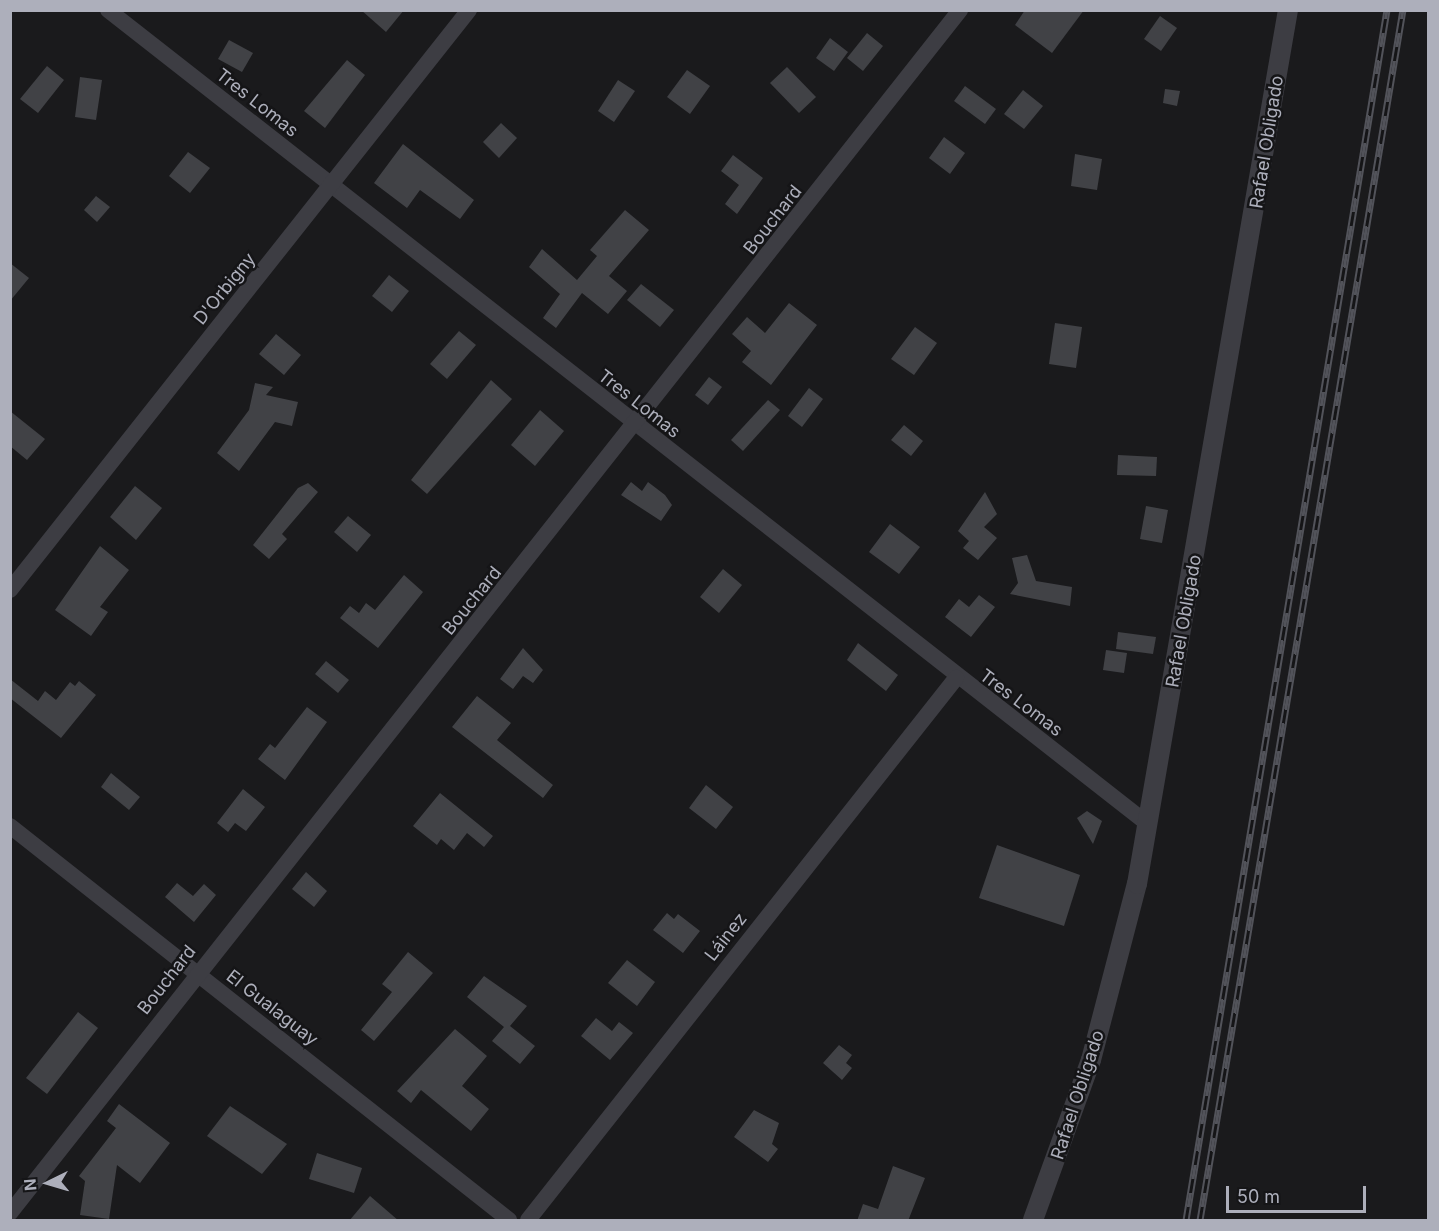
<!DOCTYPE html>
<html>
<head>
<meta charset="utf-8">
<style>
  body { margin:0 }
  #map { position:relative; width:1439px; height:1231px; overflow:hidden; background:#1a1a1c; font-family:Inter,sans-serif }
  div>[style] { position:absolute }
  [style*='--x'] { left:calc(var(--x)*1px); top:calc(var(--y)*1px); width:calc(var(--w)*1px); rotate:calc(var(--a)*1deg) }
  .building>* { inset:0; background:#414246 }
  .minor>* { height:16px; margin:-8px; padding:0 8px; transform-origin:8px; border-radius:8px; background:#3d3d43 }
  .tertiary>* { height:20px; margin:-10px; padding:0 10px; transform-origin:10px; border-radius:10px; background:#3d3d43 }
  .rail>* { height:7px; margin-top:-3.5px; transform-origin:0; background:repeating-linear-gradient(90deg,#151517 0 14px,#52535a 0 28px); box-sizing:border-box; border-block:2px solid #52535a }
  span { translate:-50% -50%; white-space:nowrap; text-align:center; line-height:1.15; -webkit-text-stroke:5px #151517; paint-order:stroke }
  .street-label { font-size:18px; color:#adafbb }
  .frame { position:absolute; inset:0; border:12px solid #adafbb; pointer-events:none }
  .north { position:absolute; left:18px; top:1153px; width:60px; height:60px; -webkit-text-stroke:4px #151517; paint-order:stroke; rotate:265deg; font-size:16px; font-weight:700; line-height:24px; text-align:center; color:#adafbb }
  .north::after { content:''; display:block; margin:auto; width:21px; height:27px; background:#adafbb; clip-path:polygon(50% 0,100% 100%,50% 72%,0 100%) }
  .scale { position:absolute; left:1226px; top:1186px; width:140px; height:27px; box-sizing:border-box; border:3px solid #adafbb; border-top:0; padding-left:8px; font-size:18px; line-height:21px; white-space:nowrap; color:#adafbb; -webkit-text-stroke:4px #151517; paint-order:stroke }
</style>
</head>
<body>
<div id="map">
  <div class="building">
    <i style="clip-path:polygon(361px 10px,404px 10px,386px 32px)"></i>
    <i style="clip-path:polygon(1025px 10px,1084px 10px,1052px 53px,1015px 25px)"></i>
    <i style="clip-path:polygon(1160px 16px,1177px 28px,1161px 51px,1144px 39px)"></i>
    <i style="clip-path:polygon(867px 33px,883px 46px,863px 71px,847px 58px)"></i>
    <i style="clip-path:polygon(830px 38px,848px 52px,834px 71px,816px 58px)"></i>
    <i style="clip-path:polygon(229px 40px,253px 53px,242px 72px,218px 59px)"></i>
    <i style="clip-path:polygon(347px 60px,365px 75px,325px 128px,304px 111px)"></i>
    <i style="clip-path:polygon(47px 66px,64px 80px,38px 113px,20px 99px)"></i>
    <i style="clip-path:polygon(787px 67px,816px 97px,799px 113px,770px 83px)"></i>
    <i style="clip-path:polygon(687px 70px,710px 86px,690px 114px,667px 97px)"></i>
    <i style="clip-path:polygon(80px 77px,102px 80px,96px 120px,75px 117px)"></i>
    <i style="clip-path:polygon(618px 80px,635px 91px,614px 122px,598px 111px)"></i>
    <i style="clip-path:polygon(965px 86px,996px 109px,985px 124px,954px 101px)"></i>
    <i style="clip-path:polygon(1165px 89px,1180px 91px,1177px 106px,1163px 103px)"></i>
    <i style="clip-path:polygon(1023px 90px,1043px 106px,1024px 129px,1004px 114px)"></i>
    <i style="clip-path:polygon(501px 123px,517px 138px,499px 158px,483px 142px)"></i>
    <i style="clip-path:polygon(944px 137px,965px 153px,950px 174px,929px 158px)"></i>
    <i style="clip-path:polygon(403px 144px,474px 200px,460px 219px,420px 190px,407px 208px,374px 183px)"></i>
    <i style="clip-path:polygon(188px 152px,210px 168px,190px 193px,169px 176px)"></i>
    <i style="clip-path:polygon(1075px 154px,1102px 159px,1097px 190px,1071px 186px)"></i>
    <i style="clip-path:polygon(733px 155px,763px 178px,737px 214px,725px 204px,739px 185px,721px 171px)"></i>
    <i style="clip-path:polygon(96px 196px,110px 207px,97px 222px,84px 210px)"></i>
    <i style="clip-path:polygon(625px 210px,649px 230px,609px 276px,627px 291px,608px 314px,582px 293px,556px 328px,543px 318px,560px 294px,529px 267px,542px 249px,577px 280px,597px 256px,590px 250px)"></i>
    <i style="clip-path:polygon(10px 263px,29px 278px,10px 301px)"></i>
    <i style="clip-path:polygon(389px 275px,409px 291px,392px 312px,372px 296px)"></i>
    <i style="clip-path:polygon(641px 284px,674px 310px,660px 327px,627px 300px)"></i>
    <i style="clip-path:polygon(789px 303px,817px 325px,771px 385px,742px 362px,751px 351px,732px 334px,747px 317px,765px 333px)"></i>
    <i style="clip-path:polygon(1055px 323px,1082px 327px,1076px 368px,1049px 364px)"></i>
    <i style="clip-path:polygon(915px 327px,937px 343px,914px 375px,891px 359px)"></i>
    <i style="clip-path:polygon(459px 331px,476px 345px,447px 379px,430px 364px)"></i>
    <i style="clip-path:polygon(276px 334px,301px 355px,284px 375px,259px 354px)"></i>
    <i style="clip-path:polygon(709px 377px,722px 387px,708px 405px,695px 395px)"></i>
    <i style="clip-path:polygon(491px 380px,512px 399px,427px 494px,411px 480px)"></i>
    <i style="clip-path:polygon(255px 383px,273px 387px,266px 395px,298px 402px,292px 426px,275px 422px,239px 471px,217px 453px,249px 410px)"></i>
    <i style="clip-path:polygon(809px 388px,823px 399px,802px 427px,788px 416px)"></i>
    <i style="clip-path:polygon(768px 400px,780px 410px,743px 451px,731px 440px)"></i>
    <i style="clip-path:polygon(540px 410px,564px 431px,535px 466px,511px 445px)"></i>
    <i style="clip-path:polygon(10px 411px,45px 439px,27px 460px,10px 446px)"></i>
    <i style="clip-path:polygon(904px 425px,923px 441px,911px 456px,891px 440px)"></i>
    <i style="clip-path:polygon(1118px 455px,1157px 457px,1156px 476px,1117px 475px)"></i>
    <i style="clip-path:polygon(631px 482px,642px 491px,648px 482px,665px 495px,672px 505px,661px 521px,621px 495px)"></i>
    <i style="clip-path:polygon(308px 483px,318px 492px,282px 534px,287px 539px,269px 559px,253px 545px,298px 488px)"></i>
    <i style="clip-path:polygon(135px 486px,162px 508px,136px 540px,110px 517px)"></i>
    <i style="clip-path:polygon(985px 492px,997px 514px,984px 527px,997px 538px,978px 560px,963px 548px,969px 541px,958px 531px)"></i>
    <i style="clip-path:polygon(1146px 506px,1168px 510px,1162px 543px,1140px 539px)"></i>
    <i style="clip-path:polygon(348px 516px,371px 535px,357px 552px,334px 532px)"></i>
    <i style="clip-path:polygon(890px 524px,920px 547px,899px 574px,869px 552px)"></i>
    <i style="clip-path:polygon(100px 546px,129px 570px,100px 607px,108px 612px,91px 636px,55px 610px)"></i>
    <i style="clip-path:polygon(1027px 555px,1036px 581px,1072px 587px,1070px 606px,1010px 594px,1018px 583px,1012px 558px)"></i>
    <i style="clip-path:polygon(723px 569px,742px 585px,719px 613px,700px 597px)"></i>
    <i style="clip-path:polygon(404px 575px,423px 592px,378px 648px,340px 618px,350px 606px,359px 613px,366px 603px,375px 610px)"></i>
    <i style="clip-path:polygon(979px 595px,995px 607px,971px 637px,945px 617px,959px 599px,969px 607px)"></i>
    <i style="clip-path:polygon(1118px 632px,1156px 637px,1153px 654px,1116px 649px)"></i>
    <i style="clip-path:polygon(858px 643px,898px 675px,886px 691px,847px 660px)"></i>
    <i style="clip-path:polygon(523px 648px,543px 670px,533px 683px,523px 676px,513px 689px,500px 679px)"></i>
    <i style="clip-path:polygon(1106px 650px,1127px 653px,1124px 673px,1103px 670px)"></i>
    <i style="clip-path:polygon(326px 661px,349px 680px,338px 693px,315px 674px)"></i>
    <i style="clip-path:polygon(10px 679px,38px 701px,45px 691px,56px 700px,70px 682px,75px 686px,79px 681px,96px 695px,61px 738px,10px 698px)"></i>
    <i style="clip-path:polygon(477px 696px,511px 723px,497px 740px,553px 785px,543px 798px,452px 727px)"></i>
    <i style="clip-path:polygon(307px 707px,327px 722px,285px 780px,258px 759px,270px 744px,275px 748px)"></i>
    <i style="clip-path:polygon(111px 773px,140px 797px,129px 810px,101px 787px)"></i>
    <i style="clip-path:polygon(706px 785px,733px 807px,716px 829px,689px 808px)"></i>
    <i style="clip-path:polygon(243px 789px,265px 807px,246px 831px,235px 823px,228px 832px,217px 823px)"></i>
    <i style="clip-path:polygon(440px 793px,493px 836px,484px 847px,467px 833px,454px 850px,441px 839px,437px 845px,413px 826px)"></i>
    <i style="clip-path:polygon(1087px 811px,1102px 821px,1093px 844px,1077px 818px)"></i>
    <i style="clip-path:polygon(997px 845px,1080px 875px,1064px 926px,979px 898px)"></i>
    <i style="clip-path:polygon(306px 872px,327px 891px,314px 907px,292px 889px)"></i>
    <i style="clip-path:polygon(177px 883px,193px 896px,204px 884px,216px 895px,194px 922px,165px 897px)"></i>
    <i style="clip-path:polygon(667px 913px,674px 919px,678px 914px,700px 931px,683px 953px,653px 930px)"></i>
    <i style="clip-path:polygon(408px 952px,433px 973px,374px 1041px,361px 1030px,392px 992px,382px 984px)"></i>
    <i style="clip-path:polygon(627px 960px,655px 982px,637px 1006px,608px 983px)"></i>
    <i style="clip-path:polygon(484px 976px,527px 1006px,510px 1026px,535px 1046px,520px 1064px,492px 1041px,504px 1027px,467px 997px)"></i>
    <i style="clip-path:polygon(78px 1012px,98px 1028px,47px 1094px,26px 1078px)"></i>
    <i style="clip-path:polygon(596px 1018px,612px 1031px,619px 1022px,633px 1033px,610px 1060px,581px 1036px)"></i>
    <i style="clip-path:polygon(455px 1029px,487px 1056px,462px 1086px,489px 1109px,471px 1131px,421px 1090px,411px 1103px,397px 1091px)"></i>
    <i style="clip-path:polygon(839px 1045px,852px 1055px,846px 1063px,852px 1068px,842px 1080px,823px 1063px)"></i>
    <i style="clip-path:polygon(119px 1104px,170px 1143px,140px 1183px,117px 1165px,109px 1219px,80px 1215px,85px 1181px,79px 1176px,116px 1128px,107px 1121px)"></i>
    <i style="clip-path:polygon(230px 1106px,287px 1144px,262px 1174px,207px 1136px)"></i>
    <i style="clip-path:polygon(754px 1110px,779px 1123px,772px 1144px,778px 1149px,768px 1162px,734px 1137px)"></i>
    <i style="clip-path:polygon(317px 1153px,362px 1168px,354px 1193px,309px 1179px)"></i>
    <i style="clip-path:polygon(893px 1166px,925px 1178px,908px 1221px,857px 1221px,863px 1204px,878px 1209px)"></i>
    <i style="clip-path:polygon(370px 1196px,399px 1221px,349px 1221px)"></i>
  </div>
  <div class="minor">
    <i style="--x:108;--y:10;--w:1321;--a:38.05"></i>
    <i style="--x:10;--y:590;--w:740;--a:-51.64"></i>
    <i style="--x:10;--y:826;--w:636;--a:38.29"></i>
    <i style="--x:10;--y:1213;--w:1533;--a:-51.7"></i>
    <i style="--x:528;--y:1220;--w:691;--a:-51.7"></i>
  </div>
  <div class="tertiary">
    <i style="--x:1033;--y:1220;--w:170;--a:-70.1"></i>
    <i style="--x:1091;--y:1060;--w:182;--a:-75.4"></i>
    <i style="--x:1137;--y:884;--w:887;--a:-80.2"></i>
  </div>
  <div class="rail">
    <i style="--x:1186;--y:1220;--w:1227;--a:-80.57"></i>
    <i style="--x:1200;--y:1220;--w:1227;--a:-80.48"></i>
  </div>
  <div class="street-label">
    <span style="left:257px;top:103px;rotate:38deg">Tres Lomas</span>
    <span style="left:1267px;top:142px;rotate:-81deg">Rafael Obligado</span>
    <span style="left:773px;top:220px;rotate:-52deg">Bouchard</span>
    <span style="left:225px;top:289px;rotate:-51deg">D'Orbigny</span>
    <span style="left:639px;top:404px;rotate:38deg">Tres Lomas</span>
    <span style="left:472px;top:601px;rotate:-51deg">Bouchard</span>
    <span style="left:1184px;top:621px;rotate:-80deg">Rafael Obligado</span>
    <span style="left:1021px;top:703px;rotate:37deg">Tres Lomas</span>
    <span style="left:726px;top:937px;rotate:-52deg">Láinez</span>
    <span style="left:167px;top:980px;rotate:-52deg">Bouchard</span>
    <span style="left:272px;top:1008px;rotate:38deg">El Gualaguay</span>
    <span style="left:1078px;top:1095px;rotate:-72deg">Rafael Obligado</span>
  </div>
  <div class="frame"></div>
  <div class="north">N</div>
  <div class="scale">50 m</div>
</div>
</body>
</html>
